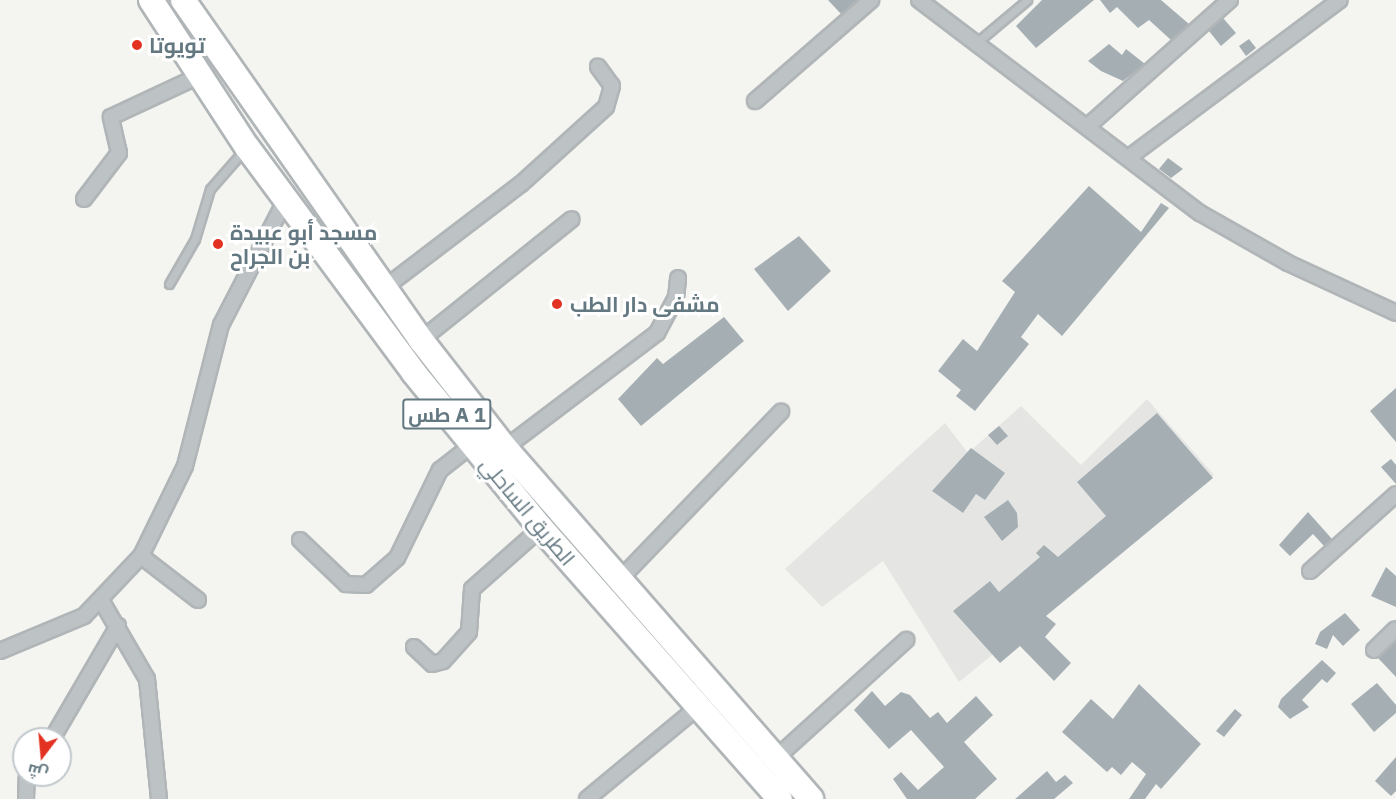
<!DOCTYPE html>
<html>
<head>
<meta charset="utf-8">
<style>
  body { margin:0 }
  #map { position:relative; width:1396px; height:799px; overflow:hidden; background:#f4f4f0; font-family:"IBM Plex Sans",Cairo,sans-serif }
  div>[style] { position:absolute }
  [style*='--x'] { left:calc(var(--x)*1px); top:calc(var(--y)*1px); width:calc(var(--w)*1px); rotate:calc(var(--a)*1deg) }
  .built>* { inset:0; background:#e5e5e4 }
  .building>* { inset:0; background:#a5afb3 }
  .roads { filter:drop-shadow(2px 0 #b0b5b7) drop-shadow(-2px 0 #b0b5b7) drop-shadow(0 2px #b0b5b7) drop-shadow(0 -2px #b0b5b7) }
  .service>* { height:7px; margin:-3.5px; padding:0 3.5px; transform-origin:3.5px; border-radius:3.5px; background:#bdc2c4 }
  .minor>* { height:14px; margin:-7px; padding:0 7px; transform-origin:7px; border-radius:7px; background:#bdc2c4 }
  .trunk>* { height:24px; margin:-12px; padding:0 12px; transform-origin:12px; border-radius:12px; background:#fff }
  .dots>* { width:16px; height:16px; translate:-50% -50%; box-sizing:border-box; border:3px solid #fff; border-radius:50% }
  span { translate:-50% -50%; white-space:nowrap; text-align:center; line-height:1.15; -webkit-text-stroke:6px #fff; paint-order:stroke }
  .shield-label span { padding:2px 4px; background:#fff; border:2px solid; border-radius:4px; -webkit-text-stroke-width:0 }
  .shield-label { font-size:20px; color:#637881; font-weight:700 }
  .poi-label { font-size:21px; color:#637881; font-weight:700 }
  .left { translate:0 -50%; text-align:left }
  .street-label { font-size:21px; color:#637881 }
  .north { position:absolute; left:12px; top:727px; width:60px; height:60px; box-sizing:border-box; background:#fff; border:2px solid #c1c9cd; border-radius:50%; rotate:196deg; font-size:16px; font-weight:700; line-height:24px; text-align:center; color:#637881 }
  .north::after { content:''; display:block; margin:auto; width:21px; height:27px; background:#e33221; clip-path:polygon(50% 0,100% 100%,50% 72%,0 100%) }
</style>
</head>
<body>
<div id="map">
  <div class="built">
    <i style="clip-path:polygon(1147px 399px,1214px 475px,959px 682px,883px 561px,822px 607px,785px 569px,945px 423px,968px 453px,1021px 406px,1081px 465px)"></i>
  </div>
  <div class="building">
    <i style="clip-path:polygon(828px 0,857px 0,841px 14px)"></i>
    <i style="clip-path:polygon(1042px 0,1094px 0,1036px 48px,1016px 26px)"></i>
    <i style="clip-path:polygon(1100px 0,1161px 0,1189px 24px,1171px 40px,1149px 20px,1138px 28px,1117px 7px,1110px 13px)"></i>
    <i style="clip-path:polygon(1223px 18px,1236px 33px,1221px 46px,1209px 31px)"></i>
    <i style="clip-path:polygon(1249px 39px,1256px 48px,1246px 56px,1239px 46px)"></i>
    <i style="clip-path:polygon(1109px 44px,1122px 55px,1126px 49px,1145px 64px,1123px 81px,1101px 71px,1088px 61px)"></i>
    <i style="clip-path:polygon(1168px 158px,1183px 169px,1171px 178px,1159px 169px)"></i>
    <i style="clip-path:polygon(1089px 186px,1141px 232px,1161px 203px,1169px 208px,1062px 336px,1038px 314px,1021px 337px,1029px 344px,975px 411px,956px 396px,961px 390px,938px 371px,963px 339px,977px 351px,1015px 292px,1002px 281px)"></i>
    <i style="clip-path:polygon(799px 236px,831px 271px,788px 311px,754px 269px)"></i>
    <i style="clip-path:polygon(724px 317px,744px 341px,641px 426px,618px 399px,657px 358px,663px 364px)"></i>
    <i style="clip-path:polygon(1396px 388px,1396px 442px,1370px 411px)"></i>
    <i style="clip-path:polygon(1157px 413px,1213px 478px,1046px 616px,1056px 624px,1045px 637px,1071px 663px,1054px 681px,1020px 646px,1000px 663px,953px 611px,990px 581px,999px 592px,1040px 557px,1036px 553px,1044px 545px,1058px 557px,1106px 516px,1077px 482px)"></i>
    <i style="clip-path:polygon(999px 426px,1008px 436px,997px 445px,988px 435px)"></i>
    <i style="clip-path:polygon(971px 448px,1005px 473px,985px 500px,976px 494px,963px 513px,932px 491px)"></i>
    <i style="clip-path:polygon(1391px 459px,1396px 465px,1396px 484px,1381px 467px)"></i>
    <i style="clip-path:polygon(1008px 500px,1017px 513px,1018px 527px,1002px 541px,984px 517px)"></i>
    <i style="clip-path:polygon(1308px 512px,1332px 539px,1324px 546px,1313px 534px,1290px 556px,1279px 545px)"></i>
    <i style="clip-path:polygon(1386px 567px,1396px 576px,1396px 607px,1371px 596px)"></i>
    <i style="clip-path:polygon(1345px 613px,1360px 630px,1343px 646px,1333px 635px,1327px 649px,1315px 644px,1320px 632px)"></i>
    <i style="clip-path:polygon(1396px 641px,1396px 677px,1378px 658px)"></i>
    <i style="clip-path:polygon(1322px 660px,1336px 673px,1327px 683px,1322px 679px,1302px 700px,1309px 707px,1290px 719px,1278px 707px,1281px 699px)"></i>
    <i style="clip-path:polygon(1377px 683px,1396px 705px,1396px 713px,1374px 732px,1351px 704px)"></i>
    <i style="clip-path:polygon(1139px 684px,1201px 744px,1161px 789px,1156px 784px,1145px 799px,1129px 799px,1146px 774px,1132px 762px,1121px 775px,1112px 767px,1107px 772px,1062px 732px,1091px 699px,1113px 719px)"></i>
    <i style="clip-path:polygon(872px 691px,885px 706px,901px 692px,910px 695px,930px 718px,938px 712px,947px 723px,976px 696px,993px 715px,964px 742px,997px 779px,975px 799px,907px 799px,893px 779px,901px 772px,918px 790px,944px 767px,911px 730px,889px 749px,854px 710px)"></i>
    <i style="clip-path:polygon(1235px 709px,1242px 715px,1224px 737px,1216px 731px)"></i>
    <i style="clip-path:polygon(1396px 757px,1396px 791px,1391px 796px,1375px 781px)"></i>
    <i style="clip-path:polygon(1047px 771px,1056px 782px,1065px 775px,1073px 783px,1054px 799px,1015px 799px)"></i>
  </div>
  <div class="roads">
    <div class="service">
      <i style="--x:976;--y:43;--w:67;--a:-40.1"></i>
      <i style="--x:169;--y:284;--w:52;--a:-60"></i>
      <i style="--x:195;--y:239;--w:52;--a:-73.3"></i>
      <i style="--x:210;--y:189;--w:53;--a:-48.8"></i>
    </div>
    <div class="minor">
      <i style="--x:919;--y:0;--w:353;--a:37.2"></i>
      <i style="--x:1200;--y:213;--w:101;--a:29.6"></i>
      <i style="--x:1288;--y:263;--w:119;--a:24.8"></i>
      <i style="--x:755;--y:101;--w:154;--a:-41"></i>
      <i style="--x:1088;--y:126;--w:190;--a:-41.6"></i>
      <i style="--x:1128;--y:158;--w:264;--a:-36.7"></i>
      <i style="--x:84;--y:199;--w:58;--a:-52.7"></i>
      <i style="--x:119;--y:153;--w:37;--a:-103"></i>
      <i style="--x:111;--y:117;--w:99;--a:-25"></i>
      <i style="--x:383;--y:289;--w:173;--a:-37.3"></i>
      <i style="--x:521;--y:184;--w:115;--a:-42.2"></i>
      <i style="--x:606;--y:107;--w:22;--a:-74"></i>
      <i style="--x:612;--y:86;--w:24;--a:-126"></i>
      <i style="--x:421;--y:340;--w:193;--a:-38.7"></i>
      <i style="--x:505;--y:448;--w:191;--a:-37.1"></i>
      <i style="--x:657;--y:333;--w:40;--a:-62"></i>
      <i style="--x:676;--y:298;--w:20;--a:-84"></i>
      <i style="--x:300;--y:540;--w:64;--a:43.7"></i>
      <i style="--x:346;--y:584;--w:20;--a:3"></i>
      <i style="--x:366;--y:585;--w:41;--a:-41.1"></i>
      <i style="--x:397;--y:558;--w:98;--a:-64"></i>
      <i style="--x:440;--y:470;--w:41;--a:-38"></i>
      <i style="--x:141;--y:556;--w:72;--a:37.7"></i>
      <i style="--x:1310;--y:571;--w:115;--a:-41.8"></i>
      <i style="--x:621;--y:578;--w:231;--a:-46.1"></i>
      <i style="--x:101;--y:600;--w:91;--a:59.8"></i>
      <i style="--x:147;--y:679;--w:121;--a:84.3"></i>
      <i style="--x:414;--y:647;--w:25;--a:43"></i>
      <i style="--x:432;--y:664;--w:11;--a:-15"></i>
      <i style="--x:443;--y:661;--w:39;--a:-48"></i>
      <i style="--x:469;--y:632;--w:43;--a:-86"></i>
      <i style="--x:472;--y:589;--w:92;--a:-41.5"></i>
      <i style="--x:1374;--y:650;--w:30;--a:-44"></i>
      <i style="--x:0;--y:651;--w:91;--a:-22.6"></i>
      <i style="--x:84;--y:616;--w:83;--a:-46.5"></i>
      <i style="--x:141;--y:556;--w:100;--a:-63.9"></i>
      <i style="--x:185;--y:466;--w:146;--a:-75.7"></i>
      <i style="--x:221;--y:325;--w:140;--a:-62.7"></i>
      <i style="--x:52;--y:739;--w:131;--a:-59.7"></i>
      <i style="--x:776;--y:758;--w:176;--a:-42.2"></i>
      <i style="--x:26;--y:799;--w:24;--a:-88"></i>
      <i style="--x:587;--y:799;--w:146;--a:-39.7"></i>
    </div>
    <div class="trunk">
      <i style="--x:151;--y:0;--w:176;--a:56.9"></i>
      <i style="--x:247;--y:147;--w:281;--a:53.5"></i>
      <i style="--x:414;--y:373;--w:200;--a:50.7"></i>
      <i style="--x:541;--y:528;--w:361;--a:48.6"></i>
      <i style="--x:183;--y:0;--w:415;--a:55"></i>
      <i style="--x:421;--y:340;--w:137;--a:52.1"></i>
      <i style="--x:505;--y:448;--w:466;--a:48.9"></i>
    </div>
  </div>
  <div class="dots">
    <i style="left:137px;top:45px;background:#e33221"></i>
    <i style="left:218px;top:244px;background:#e33221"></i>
    <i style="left:557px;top:304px;background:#e33221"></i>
  </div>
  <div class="shield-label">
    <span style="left:447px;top:414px">طس A 1</span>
  </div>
  <div class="poi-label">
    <span class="left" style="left:149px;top:45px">تويوتا</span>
    <span class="left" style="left:230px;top:244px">مسجد أبو عبيدة<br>بن الجراح</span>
    <span class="left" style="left:570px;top:304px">مشفى دار الطب</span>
  </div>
  <div class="street-label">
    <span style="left:528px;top:511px;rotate:50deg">الطريق الساحلي</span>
  </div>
  <div class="north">ش</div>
</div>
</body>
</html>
